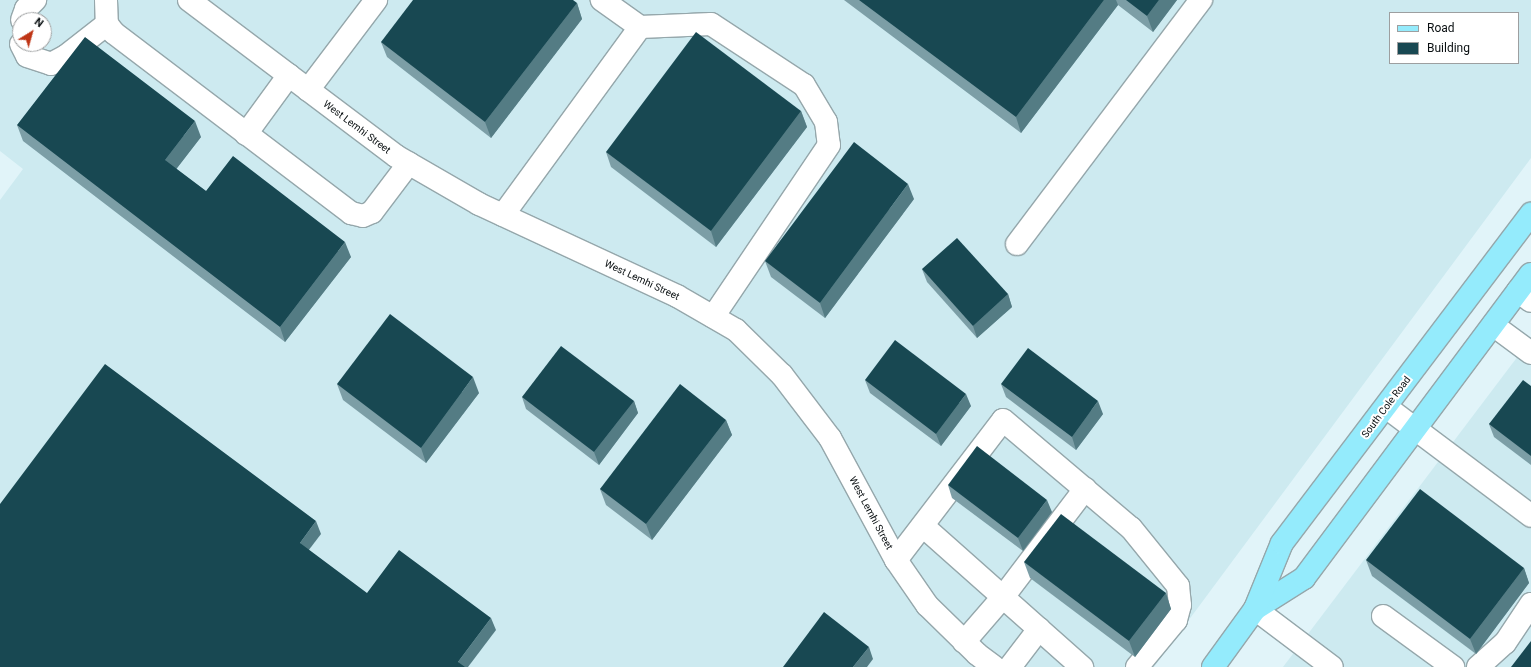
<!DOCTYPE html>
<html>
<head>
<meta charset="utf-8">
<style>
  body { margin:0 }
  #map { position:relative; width:1531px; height:667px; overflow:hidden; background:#e1f4f9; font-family:Roboto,sans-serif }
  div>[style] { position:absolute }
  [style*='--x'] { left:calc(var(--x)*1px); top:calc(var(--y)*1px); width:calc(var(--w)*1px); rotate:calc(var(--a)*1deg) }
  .built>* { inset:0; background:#cdeaf0 }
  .roads { filter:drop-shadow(1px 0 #95a7ab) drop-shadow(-1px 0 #95a7ab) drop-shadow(0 1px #95a7ab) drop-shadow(0 -1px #95a7ab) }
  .minor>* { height:22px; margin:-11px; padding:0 11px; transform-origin:11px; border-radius:11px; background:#fff }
  .major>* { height:22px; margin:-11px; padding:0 11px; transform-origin:11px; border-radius:11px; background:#94ebfc }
  .wall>* { inset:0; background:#7c9ea6 }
  .shaded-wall>* { inset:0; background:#547c84 }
  .building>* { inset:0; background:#184852 }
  span { translate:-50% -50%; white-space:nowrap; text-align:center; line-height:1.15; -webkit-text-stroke:4px #fff; paint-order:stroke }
  .street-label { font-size:10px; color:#090f11 }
  .legend { position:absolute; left:1389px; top:12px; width:130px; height:52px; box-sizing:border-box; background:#fff; border:1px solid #9d9fa0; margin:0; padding:5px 7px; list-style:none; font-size:12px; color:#090f11 }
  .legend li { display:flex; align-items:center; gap:8px; height:20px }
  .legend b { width:20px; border:1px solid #9d9fa0 }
  .north { position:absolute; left:12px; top:12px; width:40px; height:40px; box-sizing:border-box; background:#fff; border:1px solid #9d9fa0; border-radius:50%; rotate:37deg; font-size:11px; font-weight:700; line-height:16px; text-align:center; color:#090f11 }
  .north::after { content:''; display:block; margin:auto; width:14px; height:18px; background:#bf3516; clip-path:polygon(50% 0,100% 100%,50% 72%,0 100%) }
</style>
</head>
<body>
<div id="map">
  <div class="built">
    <i style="clip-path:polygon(evenodd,0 0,1531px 0,1531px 158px,1154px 667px,0 667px,0 200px,23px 169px,0 151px,0 0,1390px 13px,1518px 13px,1518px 63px,1390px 63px,1390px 13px,0 0,20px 20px,44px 20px,44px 44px,20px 44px,20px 20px)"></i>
    <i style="clip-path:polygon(1531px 339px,1531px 667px,1283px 667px)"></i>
  </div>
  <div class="roads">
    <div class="minor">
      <i style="--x:106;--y:0;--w:24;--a:88"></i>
      <i style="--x:107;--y:24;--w:11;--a:52"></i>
      <i style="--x:114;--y:33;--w:298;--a:37.2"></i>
      <i style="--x:351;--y:213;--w:12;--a:14"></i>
      <i style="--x:363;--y:216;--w:10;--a:-24"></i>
      <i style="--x:372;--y:212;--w:61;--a:-52.9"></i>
      <i style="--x:189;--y:0;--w:259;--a:37"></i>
      <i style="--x:396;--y:156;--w:96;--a:30"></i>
      <i style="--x:479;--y:204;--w:218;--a:24.9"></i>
      <i style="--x:677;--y:296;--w:68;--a:30"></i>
      <i style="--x:736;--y:330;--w:64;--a:44.4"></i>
      <i style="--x:782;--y:375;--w:79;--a:52.7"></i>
      <i style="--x:830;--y:438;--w:139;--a:61.6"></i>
      <i style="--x:896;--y:560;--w:55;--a:55.4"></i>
      <i style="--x:927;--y:605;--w:70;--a:44.4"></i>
      <i style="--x:977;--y:654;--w:21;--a:37"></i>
      <i style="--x:22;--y:20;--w:12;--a:-70"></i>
      <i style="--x:26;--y:9;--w:13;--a:-45"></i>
      <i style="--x:640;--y:27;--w:71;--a:-2.4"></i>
      <i style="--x:711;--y:24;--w:111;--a:33.3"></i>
      <i style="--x:804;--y:85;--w:43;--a:59.3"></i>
      <i style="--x:826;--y:122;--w:23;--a:83"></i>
      <i style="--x:829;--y:145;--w:207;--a:124"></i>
      <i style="--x:21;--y:44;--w:13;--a:63"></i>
      <i style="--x:27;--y:56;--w:25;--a:18"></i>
      <i style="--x:51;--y:64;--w:17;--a:-28"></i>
      <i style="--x:66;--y:56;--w:52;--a:-38"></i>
      <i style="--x:308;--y:90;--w:113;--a:-52.9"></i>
      <i style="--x:246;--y:134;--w:73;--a:-53.9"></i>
      <i style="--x:503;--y:215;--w:233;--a:-53.9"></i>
      <i style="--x:640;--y:27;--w:47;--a:-144.6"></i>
      <i style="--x:1017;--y:244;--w:306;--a:-53"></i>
      <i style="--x:1518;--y:291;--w:16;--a:38"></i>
      <i style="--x:1493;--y:325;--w:47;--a:36.4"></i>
      <i style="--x:1386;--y:407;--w:181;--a:36.9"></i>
      <i style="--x:923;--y:526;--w:213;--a:41.6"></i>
      <i style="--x:896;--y:560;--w:176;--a:-52.6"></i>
      <i style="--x:1003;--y:420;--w:167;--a:40.2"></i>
      <i style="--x:1131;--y:528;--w:75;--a:51"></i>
      <i style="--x:1178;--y:586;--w:19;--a:84"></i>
      <i style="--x:1180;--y:605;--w:16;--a:105"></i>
      <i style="--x:1176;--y:620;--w:61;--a:129.7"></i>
      <i style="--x:1255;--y:609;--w:96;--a:37"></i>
      <i style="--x:1383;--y:616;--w:87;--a:36.1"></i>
      <i style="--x:964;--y:642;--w:60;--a:-49.1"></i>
      <i style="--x:1003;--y:597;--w:136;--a:-52.8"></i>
      <i style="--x:1010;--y:667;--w:48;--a:-52.7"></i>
      <i style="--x:1478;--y:667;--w:36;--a:-42"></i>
      <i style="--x:1505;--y:643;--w:47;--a:-56.3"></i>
    </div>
    <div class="major">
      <i style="--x:1255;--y:609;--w:58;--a:-32.3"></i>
      <i style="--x:1304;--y:578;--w:379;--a:-53.3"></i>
      <i style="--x:1213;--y:667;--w:72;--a:-54.1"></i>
      <i style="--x:1255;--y:609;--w:71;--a:-67.8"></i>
      <i style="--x:1282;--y:543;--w:413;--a:-52.9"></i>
    </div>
  </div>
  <div class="wall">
    <i style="clip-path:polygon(844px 0,1177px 0,1153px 32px,1118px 5px,1021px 133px)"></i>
    <i style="clip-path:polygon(577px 3px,582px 19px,491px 138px,387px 57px,381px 42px)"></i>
    <i style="clip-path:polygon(801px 111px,807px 127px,716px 247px,611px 167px,606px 152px)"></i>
    <i style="clip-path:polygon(17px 125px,201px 137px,176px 169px,206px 191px,351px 257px,285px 342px,23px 141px)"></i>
    <i style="clip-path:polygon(914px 199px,825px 318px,771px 277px,765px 261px)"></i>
    <i style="clip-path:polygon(922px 269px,1008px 294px,1012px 307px,977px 338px,927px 282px)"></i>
    <i style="clip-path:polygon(865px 380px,971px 406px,941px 446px,870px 393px)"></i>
    <i style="clip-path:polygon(337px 384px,479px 393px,426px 463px,343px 400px)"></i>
    <i style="clip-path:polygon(1001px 384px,1103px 414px,1076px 450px,1006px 397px)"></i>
    <i style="clip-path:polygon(1531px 386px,1531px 465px,1494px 437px,1489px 424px)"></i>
    <i style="clip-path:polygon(522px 397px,634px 401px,638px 413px,599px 465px,526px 409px)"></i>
    <i style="clip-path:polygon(726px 420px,732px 435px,652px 540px,606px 505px,600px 489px)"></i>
    <i style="clip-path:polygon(948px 485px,1052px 512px,1023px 551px,952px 498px)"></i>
    <i style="clip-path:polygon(1366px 560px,1524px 568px,1529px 583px,1476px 654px,1372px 576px)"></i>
    <i style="clip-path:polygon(1024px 562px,1166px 593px,1171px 609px,1135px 657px,1030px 578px)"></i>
  </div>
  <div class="shaded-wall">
    <i style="clip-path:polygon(1104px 0,1116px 0,1118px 5px,1021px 133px,1016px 117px)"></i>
    <i style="clip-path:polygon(1159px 0,1177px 0,1153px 32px,1147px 16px)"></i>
    <i style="clip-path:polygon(577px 3px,582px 19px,491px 138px,485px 122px)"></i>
    <i style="clip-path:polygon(801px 111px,807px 127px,716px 247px,711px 231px)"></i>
    <i style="clip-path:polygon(195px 121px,201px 137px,171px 176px,165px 160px)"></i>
    <i style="clip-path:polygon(908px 184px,914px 199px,825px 318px,820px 303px)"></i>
    <i style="clip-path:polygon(345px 242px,351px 257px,285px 342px,280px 327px)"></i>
    <i style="clip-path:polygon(1008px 294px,1012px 307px,977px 338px,973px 326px)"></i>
    <i style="clip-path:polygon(473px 377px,479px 393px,426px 463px,421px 448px)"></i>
    <i style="clip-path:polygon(966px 394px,971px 406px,941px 446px,936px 434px)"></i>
    <i style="clip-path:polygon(634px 401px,638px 413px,599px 465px,594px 452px)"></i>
    <i style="clip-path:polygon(1098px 401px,1103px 414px,1076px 450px,1072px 437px)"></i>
    <i style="clip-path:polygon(726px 420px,732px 435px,652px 540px,646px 524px)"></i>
    <i style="clip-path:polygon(1047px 500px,1052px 512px,1023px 551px,1018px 538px)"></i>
    <i style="clip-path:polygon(316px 521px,321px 534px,305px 555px,300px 543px)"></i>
    <i style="clip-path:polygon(1524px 568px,1529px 583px,1476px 654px,1470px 639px)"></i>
    <i style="clip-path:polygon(1166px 593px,1171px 609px,1135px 657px,1129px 641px)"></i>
    <i style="clip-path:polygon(491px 618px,496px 630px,468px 667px,460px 667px,458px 662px)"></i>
    <i style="clip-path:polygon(869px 647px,873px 659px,867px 667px,853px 667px)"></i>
  </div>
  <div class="building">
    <i style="clip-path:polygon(413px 0,573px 0,577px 3px,485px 122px,381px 42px)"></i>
    <i style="clip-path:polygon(859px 0,1104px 0,1016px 117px)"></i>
    <i style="clip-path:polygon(1126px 0,1159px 0,1147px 16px)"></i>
    <i style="clip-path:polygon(696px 32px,801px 111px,711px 231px,606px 152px)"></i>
    <i style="clip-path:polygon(85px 37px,195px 121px,165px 160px,206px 191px,233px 156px,345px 242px,280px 327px,17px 125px)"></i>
    <i style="clip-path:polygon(854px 142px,908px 184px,820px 303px,765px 261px)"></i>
    <i style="clip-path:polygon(957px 238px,1008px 294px,973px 326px,922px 269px)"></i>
    <i style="clip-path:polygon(390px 314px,473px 377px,421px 448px,337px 384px)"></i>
    <i style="clip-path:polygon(895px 340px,966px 394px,936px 434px,865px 380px)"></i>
    <i style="clip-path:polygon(561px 346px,634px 401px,594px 452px,522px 397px)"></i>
    <i style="clip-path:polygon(1028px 348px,1098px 401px,1072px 437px,1001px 384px)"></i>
    <i style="clip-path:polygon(105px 364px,316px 521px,300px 543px,367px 593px,399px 550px,491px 618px,458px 662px,465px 667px,0 667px,0 504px)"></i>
    <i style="clip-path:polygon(1523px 380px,1531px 386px,1531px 456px,1489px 424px)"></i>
    <i style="clip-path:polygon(680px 384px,726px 420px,646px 524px,600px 489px)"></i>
    <i style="clip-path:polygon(977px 446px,1047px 500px,1018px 538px,948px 485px)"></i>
    <i style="clip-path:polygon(1420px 489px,1524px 568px,1470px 639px,1366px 560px)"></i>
    <i style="clip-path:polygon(1061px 514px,1166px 593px,1129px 641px,1024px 562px)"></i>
    <i style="clip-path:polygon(824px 612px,869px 647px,853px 667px,783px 667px)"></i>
    <i style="clip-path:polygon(1531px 641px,1531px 667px,1511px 667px)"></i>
  </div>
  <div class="street-label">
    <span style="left:357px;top:127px;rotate:37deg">West Lemhi Street</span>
    <span style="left:642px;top:280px;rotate:25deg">West Lemhi Street</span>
    <span style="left:1386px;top:407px;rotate:-53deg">South Cole Road</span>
    <span style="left:871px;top:513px;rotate:62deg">West Lemhi Street</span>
  </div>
  <ul class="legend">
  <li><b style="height:5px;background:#94ebfc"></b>Road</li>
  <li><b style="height:11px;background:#184852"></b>Building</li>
  </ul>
  <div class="north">N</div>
</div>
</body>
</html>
